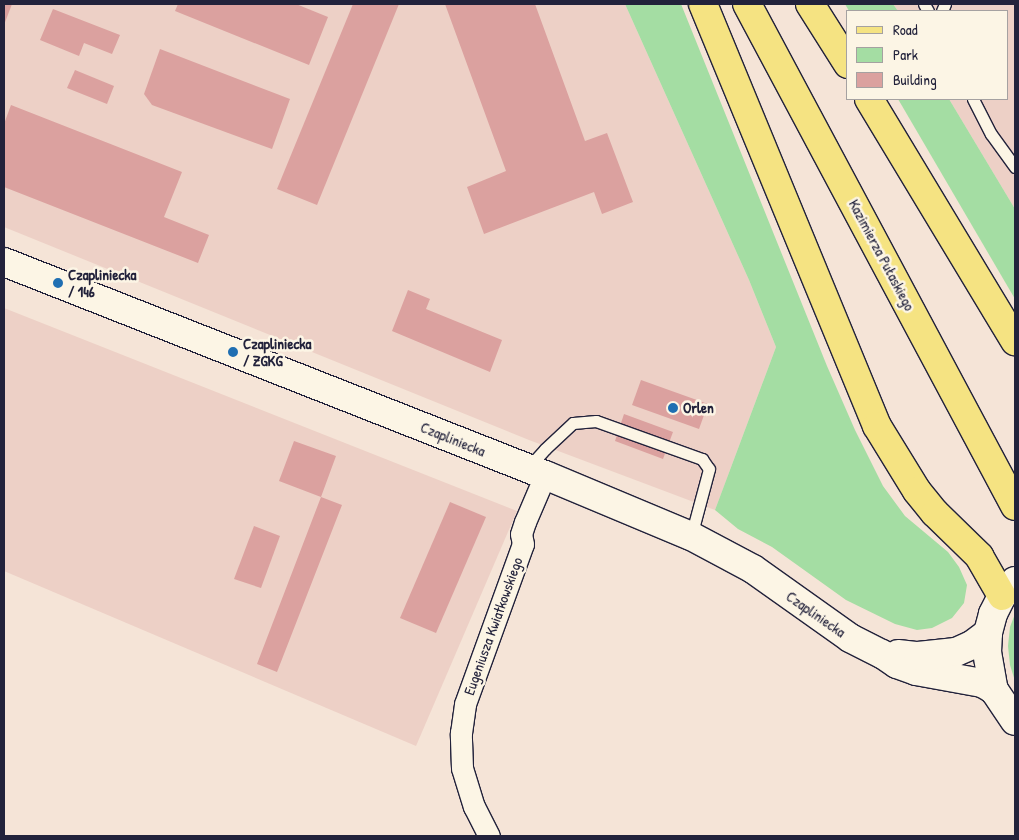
<!DOCTYPE html>
<html>
<head>
<meta charset="utf-8">
<style>
  body { margin:0 }
  #map { position:relative; width:1019px; height:840px; overflow:hidden; background:#f5e4d7; font-family:"Patrick Hand",sans-serif }
  div>[style] { position:absolute }
  [style*='--x'] { left:calc(var(--x)*1px); top:calc(var(--y)*1px); width:calc(var(--w)*1px); rotate:calc(var(--a)*1deg) }
  .built>* { inset:0; background:#edd0c6 }
  .green>* { inset:0; background:#a4dda3 }
  .building>* { inset:0; background:#dba19f }
  .roads { filter:drop-shadow(1px 0 #22223b) drop-shadow(-1px 0 #22223b) drop-shadow(0 1px #22223b) drop-shadow(0 -1px #22223b) }
  .service>* { height:11px; margin:-5.5px; padding:0 5.5px; transform-origin:5.5px; border-radius:5.5px; background:#fcf5e5 }
  .minor>* { height:21px; margin:-10.5px; padding:0 10.5px; transform-origin:10.5px; border-radius:10.5px; background:#fcf5e5 }
  .secondary>* { height:28px; margin:-14px; padding:0 14px; transform-origin:14px; border-radius:14px; background:#fcf5e5 }
  .primary>* { height:28px; margin:-14px; padding:0 14px; transform-origin:14px; border-radius:14px; background:#f5e382 }
  .dots>* { width:14px; height:14px; translate:-50% -50%; box-sizing:border-box; border:2px solid #fcf5e5; border-radius:50% }
  span { translate:-50% -50%; white-space:nowrap; text-align:center; line-height:1.15; -webkit-text-stroke:5px #fcf5e5; paint-order:stroke }
  .street-label { font-size:15px; color:#22223b }
  .poi-label { font-size:15px; color:#22223b; font-weight:700 }
  .left { translate:0 -50%; text-align:left }
  .frame { position:absolute; inset:0; border:5px solid #22223b; pointer-events:none }
  .legend { position:absolute; left:846px; top:10px; width:162px; height:90px; box-sizing:border-box; background:#fcf5e5; border:1px solid #a5a1a1; margin:0; padding:6px 9px; list-style:none; font-size:15px; color:#22223b }
  .legend li { display:flex; align-items:center; gap:10px; height:25px }
  .legend b { width:25px; border:1px solid #a5a1a1 }
</style>
</head>
<body>
<div id="map">
  <div class="built">
    <i style="clip-path:polygon(4px 4px,625px 4px,749px 280px,776px 347px,715px 510px,529px 440px,4px 227px)"></i>
    <i style="clip-path:polygon(893px 4px,1015px 4px,1015px 209px,949px 99px,1008px 99px,1008px 11px,898px 11px)"></i>
    <i style="clip-path:polygon(4px 308px,517px 511px,416px 746px,4px 571px)"></i>
  </div>
  <div class="green">
    <i style="clip-path:polygon(625px 4px,681px 4px,827px 366px,855px 430px,883px 486px,905px 516px,948px 552px,959px 567px,967px 585px,964px 603px,952px 618px,932px 628px,917px 630px,895px 624px,846px 600px,772px 547px,738px 529px,715px 510px,776px 347px,749px 280px)"></i>
    <i style="clip-path:polygon(845px 4px,893px 4px,898px 11px,849px 11px)"></i>
    <i style="clip-path:polygon(898px 99px,949px 99px,1015px 209px,1015px 299px)"></i>
    <i style="clip-path:polygon(1015px 614px,1015px 681px,1010px 665px,1008px 646px,1010px 627px)"></i>
  </div>
  <div class="building">
    <i style="clip-path:polygon(4px 4px,12px 4px,4px 25px)"></i>
    <i style="clip-path:polygon(178px 4px,296px 4px,328px 17px,309px 65px,175px 11px)"></i>
    <i style="clip-path:polygon(353px 4px,399px 4px,317px 205px,277px 189px)"></i>
    <i style="clip-path:polygon(445px 4px,535px 4px,585px 141px,607px 133px,633px 202px,602px 214px,594px 192px,484px 234px,467px 187px,506px 171px)"></i>
    <i style="clip-path:polygon(53px 9px,120px 35px,112px 54px,84px 43px,79px 56px,40px 40px)"></i>
    <i style="clip-path:polygon(160px 49px,290px 99px,272px 149px,152px 105px,144px 94px)"></i>
    <i style="clip-path:polygon(75px 70px,114px 86px,107px 104px,67px 88px)"></i>
    <i style="clip-path:polygon(11px 105px,182px 172px,164px 217px,209px 235px,198px 263px,4px 187px,4px 124px)"></i>
    <i style="clip-path:polygon(408px 290px,430px 299px,426px 309px,502px 340px,490px 372px,392px 331px)"></i>
    <i style="clip-path:polygon(641px 380px,708px 404px,699px 429px,632px 405px)"></i>
    <i style="clip-path:polygon(624px 414px,673px 432px,663px 459px,615px 441px)"></i>
    <i style="clip-path:polygon(294px 441px,336px 456px,321px 497px,342px 505px,277px 672px,257px 664px,321px 497px,279px 481px)"></i>
    <i style="clip-path:polygon(450px 502px,486px 517px,436px 633px,400px 618px)"></i>
    <i style="clip-path:polygon(254px 526px,280px 536px,261px 588px,234px 579px)"></i>
  </div>
  <div class="roads">
    <div class="service">
      <i style="--x:924;--y:4;--w:8;--a:60"></i>
      <i style="--x:942;--y:11;--w:8;--a:-67"></i>
      <i style="--x:973;--y:99;--w:39;--a:63"></i>
      <i style="--x:991;--y:134;--w:41;--a:54"></i>
      <i style="--x:528;--y:468;--w:25;--a:-48"></i>
      <i style="--x:545;--y:449;--w:38;--a:-43"></i>
      <i style="--x:573;--y:423;--w:23;--a:-5"></i>
      <i style="--x:596;--y:421;--w:113;--a:19.7"></i>
      <i style="--x:702;--y:459;--w:12;--a:55"></i>
      <i style="--x:709;--y:469;--w:69;--a:105"></i>
    </div>
    <div class="minor">
      <i style="--x:489;--y:836;--w:33;--a:-117"></i>
      <i style="--x:474;--y:807;--w:41;--a:-107.1"></i>
      <i style="--x:462;--y:768;--w:35;--a:-92"></i>
      <i style="--x:461;--y:733;--w:29;--a:-82"></i>
      <i style="--x:465;--y:704;--w:170;--a:-70.1"></i>
      <i style="--x:523;--y:544;--w:10;--a:-101"></i>
      <i style="--x:521;--y:534;--w:13;--a:-72"></i>
      <i style="--x:525;--y:522;--w:51;--a:-66.9"></i>
    </div>
    <div class="secondary">
      <i style="--x:4;--y:262;--w:581;--a:21.49"></i>
      <i style="--x:545;--y:475;--w:158;--a:22.7"></i>
      <i style="--x:691;--y:536;--w:70;--a:28"></i>
      <i style="--x:753;--y:569;--w:119;--a:35.4"></i>
      <i style="--x:850;--y:638;--w:36;--a:27"></i>
      <i style="--x:882;--y:654;--w:18;--a:34"></i>
      <i style="--x:897;--y:664;--w:20;--a:20"></i>
      <i style="--x:916;--y:671;--w:67;--a:10.3"></i>
      <i style="--x:982;--y:683;--w:14;--a:30"></i>
      <i style="--x:1015;--y:581;--w:20;--a:131"></i>
      <i style="--x:1002;--y:596;--w:20;--a:117"></i>
      <i style="--x:993;--y:614;--w:20;--a:105"></i>
      <i style="--x:988;--y:633;--w:19;--a:93"></i>
      <i style="--x:987;--y:652;--w:39;--a:80"></i>
      <i style="--x:994;--y:690;--w:37;--a:56"></i>
      <i style="--x:898;--y:654;--w:20;--a:6"></i>
      <i style="--x:918;--y:656;--w:38;--a:-6"></i>
      <i style="--x:956;--y:652;--w:17;--a:-24"></i>
      <i style="--x:972;--y:645;--w:20;--a:-37"></i>
    </div>
    <div class="primary">
      <i style="--x:703;--y:4;--w:456;--a:67.6"></i>
      <i style="--x:877;--y:426;--w:76;--a:58.4"></i>
      <i style="--x:917;--y:491;--w:28;--a:51"></i>
      <i style="--x:935;--y:513;--w:62;--a:44.3"></i>
      <i style="--x:979;--y:556;--w:46;--a:60.1"></i>
      <i style="--x:747;--y:4;--w:569;--a:61.9"></i>
      <i style="--x:810;--y:4;--w:71;--a:57.7"></i>
      <i style="--x:869;--y:99;--w:283;--a:58.9"></i>
    </div>
  </div>
  <div class="dots">
    <i style="left:58px;top:283px;background:#1f6fb2"></i>
    <i style="left:233px;top:352px;background:#1f6fb2"></i>
    <i style="left:673px;top:408px;background:#1f6fb2"></i>
  </div>
  <div class="street-label">
    <span style="left:882px;top:255px;rotate:62deg">Kazimierza Pułaskiego</span>
    <span style="left:453px;top:439px;rotate:22deg">Czapliniecka</span>
    <span style="left:816px;top:614px;rotate:35deg">Czapliniecka</span>
    <span style="left:493px;top:626px;rotate:-70deg">Eugeniusza Kwiatkowskiego</span>
  </div>
  <div class="poi-label">
    <span class="left" style="left:68px;top:283px">Czapliniecka<br>/ 146</span>
    <span class="left" style="left:243px;top:352px">Czapliniecka<br>/ ZGKG</span>
    <span class="left" style="left:683px;top:408px">Orlen</span>
  </div>
  <div class="frame"></div>
  <ul class="legend">
  <li><b style="height:6px;background:#f5e382"></b>Road</li>
  <li><b style="height:14px;background:#a4dda3"></b>Park</li>
  <li><b style="height:14px;background:#dba19f"></b>Building</li>
  </ul>
</div>
</body>
</html>
